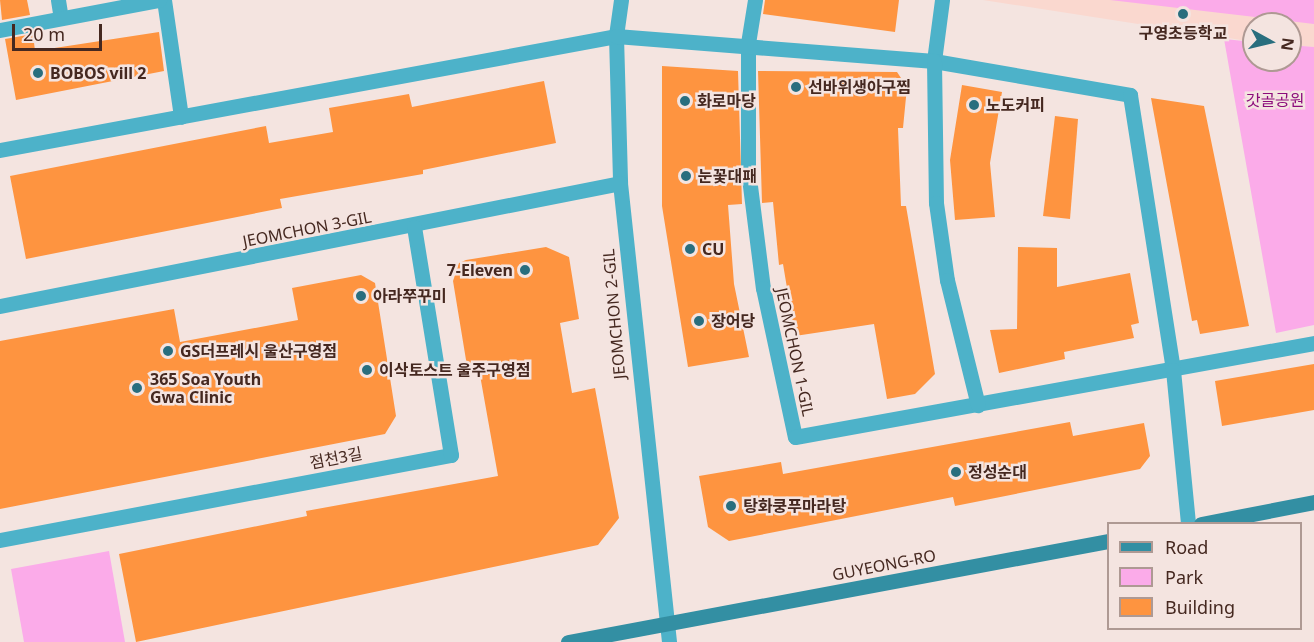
<!DOCTYPE html>
<html>
<head>
<meta charset="utf-8">
<style>
  body { margin:0 }
  #map { position:relative; width:1314px; height:642px; overflow:hidden; background:#f4e4e0; font-family:"Noto Sans","Noto Sans KR",sans-serif }
  div>[style] { position:absolute }
  [style*='--x'] { left:calc(var(--x)*1px); top:calc(var(--y)*1px); width:calc(var(--w)*1px); rotate:calc(var(--a)*1deg) }
  .built>* { inset:0; background:#fad8cf }
  .green>* { inset:0; background:#fbabe9 }
  .building>* { inset:0; background:#fe9440 }
  .minor>* { height:15px; margin:-7.5px; padding:0 7.5px; transform-origin:7.5px; border-radius:7.5px; background:#4db2c9 }
  .secondary>* { height:15px; margin:-7.5px; padding:0 7.5px; transform-origin:7.5px; border-radius:7.5px; background:#338fa3 }
  .dots>* { width:16px; height:16px; translate:-50% -50%; box-sizing:border-box; border:3px solid #f4e4e0; border-radius:50% }
  span { translate:-50% -50%; white-space:nowrap; text-align:center; line-height:1.15; -webkit-text-stroke:5px #f4e4e0; paint-order:stroke }
  .poi-label { font-size:16px; color:#452820; font-weight:700 }
  .left { translate:0 -50%; text-align:left }
  .right { translate:-100% -50%; text-align:right }
  .park-label { font-size:16px; color:#8c0c7b }
  .street-label { font-size:16px; color:#452820 }
  .legend { position:absolute; left:1107px; top:522px; width:195px; height:108px; box-sizing:border-box; background:#f4e4e0; border:2px solid #ae9993; margin:0; padding:8px 10px; list-style:none; font-size:18px; color:#452820 }
  .legend li { display:flex; align-items:center; gap:12px; height:30px }
  .legend b { width:30px; border:2px solid #ae9993 }
  .north { position:absolute; left:1242px; top:12px; width:60px; height:60px; box-sizing:border-box; background:#f4e4e0; border:2px solid #ae9993; border-radius:50%; rotate:98deg; font-size:16px; font-weight:700; line-height:24px; text-align:center; color:#452820 }
  .north::after { content:''; display:block; margin:auto; width:21px; height:27px; background:#296e7e; clip-path:polygon(50% 0,100% 100%,50% 72%,0 100%) }
  .scale { position:absolute; left:12px; top:24px; width:90px; height:27px; box-sizing:border-box; border:3px solid #452820; border-top:0; padding-left:8px; font-size:18px; line-height:21px; white-space:nowrap; color:#452820; -webkit-text-stroke:4px #f4e4e0; paint-order:stroke }
</style>
</head>
<body>
<div id="map">
  <div class="built">
    <i style="clip-path:polygon(983px 0,1314px 0,1314px 47px,1290px 45px,1290px 24px,1254px 24px,1254px 42px)"></i>
  </div>
  <div class="green">
    <i style="clip-path:polygon(1110px 0,1314px 0,1314px 24px)"></i>
    <i style="clip-path:polygon(1224px 39px,1254px 42px,1254px 60px,1290px 60px,1290px 45px,1314px 47px,1314px 325px,1276px 333px)"></i>
    <i style="clip-path:polygon(109px 551px,125px 642px,24px 642px,11px 569px)"></i>
  </div>
  <div class="building">
    <i style="clip-path:polygon(0 0,27px 0,30px 15px,2px 20px)"></i>
    <i style="clip-path:polygon(765px 0,899px 0,895px 32px,763px 14px)"></i>
    <i style="clip-path:polygon(159px 32px,164px 71px,16px 100px,5px 39px,33px 34px,35px 51px)"></i>
    <i style="clip-path:polygon(662px 66px,738px 71px,742px 204px,728px 205px,734px 284px,749px 357px,688px 367px,662px 206px)"></i>
    <i style="clip-path:polygon(758px 71px,897px 72px,907px 87px,903px 128px,898px 128px,901px 206px,906px 206px,935px 374px,915px 394px,887px 399px,874px 324px,795px 336px,783px 264px,779px 265px,773px 202px,762px 203px)"></i>
    <i style="clip-path:polygon(544px 81px,556px 143px,423px 170px,423px 174px,280px 199px,282px 208px,26px 259px,10px 176px,266px 126px,269px 143px,333px 132px,329px 108px,409px 94px,412px 107px)"></i>
    <i style="clip-path:polygon(962px 85px,1002px 92px,990px 163px,995px 217px,955px 220px,950px 160px)"></i>
    <i style="clip-path:polygon(1151px 98px,1204px 106px,1249px 326px,1200px 334px,1197px 320px,1192px 321px)"></i>
    <i style="clip-path:polygon(1055px 116px,1078px 119px,1070px 219px,1043px 216px)"></i>
    <i style="clip-path:polygon(546px 247px,569px 257px,579px 319px,560px 323px,572px 393px,595px 388px,619px 518px,598px 545px,136px 642px,119px 554px,307px 516px,306px 511px,498px 476px,478px 364px,467px 366px,453px 281px,459px 263px,466px 260px)"></i>
    <i style="clip-path:polygon(1018px 247px,1057px 248px,1057px 287px,1130px 273px,1139px 323px,1131px 325px,1134px 338px,1064px 352px,1065px 359px,999px 373px,990px 330px,1017px 329px)"></i>
    <i style="clip-path:polygon(361px 275px,375px 283px,396px 416px,385px 434px,0 509px,0 341px,174px 309px,180px 342px,298px 320px,292px 288px)"></i>
    <i style="clip-path:polygon(1314px 364px,1314px 410px,1222px 426px,1215px 381px)"></i>
    <i style="clip-path:polygon(1070px 422px,1073px 436px,1144px 423px,1150px 456px,1140px 469px,955px 506px,953px 497px,729px 541px,708px 527px,699px 476px,781px 462px,783px 474px)"></i>
  </div>
  <div class="minor">
    <i style="--x:58;--y:0;--w:18;--a:81"></i>
    <i style="--x:164;--y:0;--w:118;--a:81.7"></i>
    <i style="--x:621;--y:0;--w:36;--a:98"></i>
    <i style="--x:616;--y:36;--w:147;--a:88.4"></i>
    <i style="--x:620;--y:183;--w:462;--a:83.9"></i>
    <i style="--x:755;--y:0;--w:44;--a:99.2"></i>
    <i style="--x:748;--y:43;--w:127;--a:90"></i>
    <i style="--x:748;--y:170;--w:119;--a:82.8"></i>
    <i style="--x:763;--y:288;--w:152;--a:77.9"></i>
    <i style="--x:795;--y:437;--w:527;--a:-10.27"></i>
    <i style="--x:942;--y:0;--w:62;--a:97.5"></i>
    <i style="--x:934;--y:61;--w:199;--a:9.8"></i>
    <i style="--x:1130;--y:95;--w:278;--a:81.1"></i>
    <i style="--x:1173;--y:370;--w:155;--a:84.4"></i>
    <i style="--x:0;--y:30;--w:162;--a:-10.7"></i>
    <i style="--x:0;--y:150;--w:626;--a:-10.48"></i>
    <i style="--x:616;--y:36;--w:319;--a:4.5"></i>
    <i style="--x:934;--y:61;--w:142;--a:89.2"></i>
    <i style="--x:936;--y:203;--w:78;--a:81.9"></i>
    <i style="--x:947;--y:280;--w:129;--a:76.1"></i>
    <i style="--x:0;--y:306;--w:632;--a:-11.22"></i>
    <i style="--x:0;--y:540;--w:459;--a:-10.7"></i>
    <i style="--x:451;--y:455;--w:231;--a:-99.2"></i>
  </div>
  <div class="secondary">
    <i style="--x:1201;--y:524;--w:115;--a:-11"></i>
    <i style="--x:568;--y:642;--w:549;--a:-10.59"></i>
  </div>
  <div class="dots">
    <i style="left:1183px;top:14px;background:#296e7e"></i>
    <i style="left:38px;top:73px;background:#296e7e"></i>
    <i style="left:796px;top:87px;background:#296e7e"></i>
    <i style="left:685px;top:101px;background:#296e7e"></i>
    <i style="left:974px;top:105px;background:#296e7e"></i>
    <i style="left:686px;top:176px;background:#296e7e"></i>
    <i style="left:690px;top:249px;background:#296e7e"></i>
    <i style="left:525px;top:270px;background:#296e7e"></i>
    <i style="left:361px;top:296px;background:#296e7e"></i>
    <i style="left:699px;top:321px;background:#296e7e"></i>
    <i style="left:168px;top:351px;background:#296e7e"></i>
    <i style="left:367px;top:370px;background:#296e7e"></i>
    <i style="left:137px;top:388px;background:#296e7e"></i>
    <i style="left:956px;top:472px;background:#296e7e"></i>
    <i style="left:731px;top:506px;background:#296e7e"></i>
  </div>
  <div class="poi-label">
    <span style="left:1183px;top:33px">구영초등학교</span>
    <span class="left" style="left:50px;top:73px">BOBOS vill 2</span>
    <span class="left" style="left:808px;top:87px">선바위생아구찜</span>
    <span class="left" style="left:697px;top:101px">화로마당</span>
    <span class="left" style="left:986px;top:105px">노도커피</span>
    <span class="left" style="left:698px;top:176px">눈꽃대패</span>
    <span class="left" style="left:702px;top:249px">CU</span>
    <span class="right" style="left:513px;top:270px">7-Eleven</span>
    <span class="left" style="left:373px;top:296px">아라쭈꾸미</span>
    <span class="left" style="left:711px;top:321px">장어당</span>
    <span class="left" style="left:180px;top:351px">GS더프레시 울산구영점</span>
    <span class="left" style="left:379px;top:370px">이삭토스트 울주구영점</span>
    <span class="left" style="left:150px;top:388px">365 Soa Youth<br>Gwa Clinic</span>
    <span class="left" style="left:968px;top:472px">정성순대</span>
    <span class="left" style="left:743px;top:506px">탕화쿵푸마라탕</span>
  </div>
  <div class="park-label">
    <span style="left:1275px;top:100px">갓골공원</span>
  </div>
  <div class="street-label">
    <span style="left:307px;top:229px;rotate:-11deg">JEOMCHON 3-GIL</span>
    <span style="left:614px;top:314px;rotate:-95deg">JEOMCHON 2-GIL</span>
    <span style="left:795px;top:352px;rotate:78deg">JEOMCHON 1-GIL</span>
    <span style="left:336px;top:458px;rotate:-11deg">점천3길</span>
    <span style="left:884px;top:565px;rotate:-11deg">GUYEONG-RO</span>
  </div>
  <ul class="legend">
  <li><b style="height:8px;background:#338fa3"></b>Road</li>
  <li><b style="height:16px;background:#fbabe9"></b>Park</li>
  <li><b style="height:16px;background:#fe9440"></b>Building</li>
  </ul>
  <div class="north">N</div>
  <div class="scale">20 m</div>
</div>
</body>
</html>
